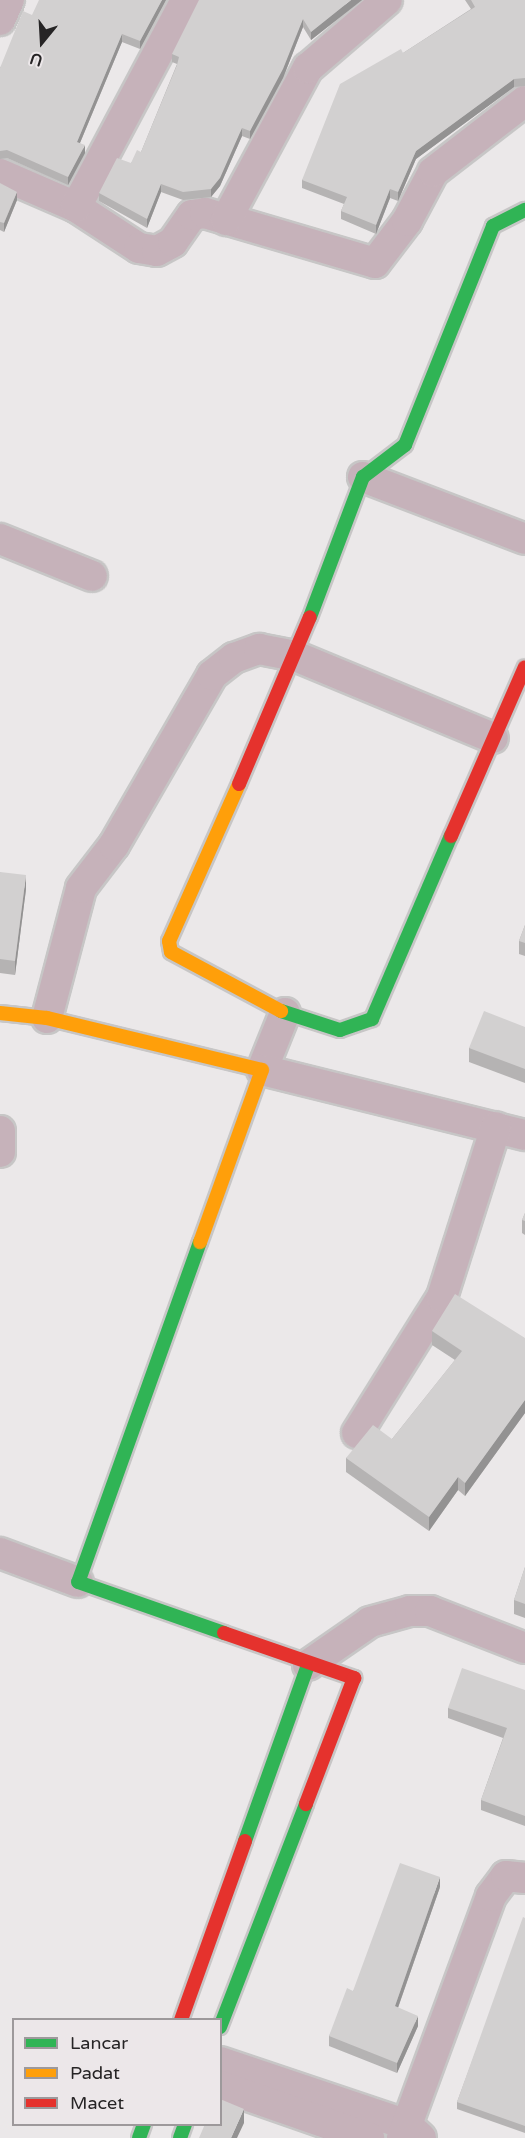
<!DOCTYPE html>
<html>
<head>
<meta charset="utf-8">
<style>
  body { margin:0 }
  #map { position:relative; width:525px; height:2138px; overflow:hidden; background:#ebe8e9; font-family:"Varela Round",sans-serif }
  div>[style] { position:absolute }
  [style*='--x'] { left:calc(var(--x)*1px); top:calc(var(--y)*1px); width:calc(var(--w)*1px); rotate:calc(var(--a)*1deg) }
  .roads { filter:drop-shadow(2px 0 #c7c6c6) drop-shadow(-2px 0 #c7c6c6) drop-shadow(0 2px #c7c6c6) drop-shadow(0 -2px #c7c6c6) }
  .street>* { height:30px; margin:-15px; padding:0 15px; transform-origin:15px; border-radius:15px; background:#c6b2ba }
  .fast>* { height:14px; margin:-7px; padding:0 7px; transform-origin:7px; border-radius:7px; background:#30b455 }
  .slow>* { height:14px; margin:-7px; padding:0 7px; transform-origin:7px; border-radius:7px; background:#ff9f0a }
  .jam>* { height:14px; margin:-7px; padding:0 7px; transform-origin:7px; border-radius:7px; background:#e5322d }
  .wall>* { inset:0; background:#b5b3b3 }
  .shaded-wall>* { inset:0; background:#939292 }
  .building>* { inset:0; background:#d2d0d0 }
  span { translate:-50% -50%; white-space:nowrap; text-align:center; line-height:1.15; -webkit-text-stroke:4.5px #ece7e9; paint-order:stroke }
  .legend { position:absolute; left:12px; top:2018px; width:210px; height:108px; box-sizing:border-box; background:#ece7e9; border:2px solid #9d999b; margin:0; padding:8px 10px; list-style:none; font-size:18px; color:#262425 }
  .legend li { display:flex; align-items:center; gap:12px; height:30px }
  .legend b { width:30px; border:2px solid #9d999b }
  .north { position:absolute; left:12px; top:12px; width:60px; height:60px; -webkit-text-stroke:4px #ece7e9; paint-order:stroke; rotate:198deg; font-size:16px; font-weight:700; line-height:24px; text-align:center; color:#262425 }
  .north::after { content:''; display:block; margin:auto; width:21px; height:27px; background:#262425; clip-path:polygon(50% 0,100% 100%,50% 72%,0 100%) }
</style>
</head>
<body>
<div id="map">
  <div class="roads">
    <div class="street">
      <i style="--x:0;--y:20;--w:22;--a:-66"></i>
      <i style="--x:0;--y:174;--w:83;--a:23.5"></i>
      <i style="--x:76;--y:207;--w:75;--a:33.1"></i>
      <i style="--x:139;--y:248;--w:18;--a:9"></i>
      <i style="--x:157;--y:251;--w:18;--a:-29"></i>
      <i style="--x:173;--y:242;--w:33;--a:-55"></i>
      <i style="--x:192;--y:215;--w:13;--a:-9"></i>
      <i style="--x:205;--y:213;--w:177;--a:16.4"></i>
      <i style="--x:375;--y:263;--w:53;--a:-52.7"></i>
      <i style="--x:407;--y:221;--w:55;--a:-62"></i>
      <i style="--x:433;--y:172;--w:116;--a:-37.7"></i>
      <i style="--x:76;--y:207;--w:234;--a:-62"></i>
      <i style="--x:226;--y:220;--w:173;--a:-61.7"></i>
      <i style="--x:308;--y:68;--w:104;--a:-40.7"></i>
      <i style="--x:363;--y:477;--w:173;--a:20.9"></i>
      <i style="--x:0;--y:539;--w:99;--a:21.9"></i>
      <i style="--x:285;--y:1013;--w:61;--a:112"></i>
      <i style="--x:262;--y:1070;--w:271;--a:13.9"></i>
      <i style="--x:47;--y:1018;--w:134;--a:-75.3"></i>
      <i style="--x:81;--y:888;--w:54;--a:-52.5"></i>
      <i style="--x:114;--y:845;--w:196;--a:-60"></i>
      <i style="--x:212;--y:675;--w:28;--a:-38"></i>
      <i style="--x:234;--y:658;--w:27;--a:-20"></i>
      <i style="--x:259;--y:649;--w:37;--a:11"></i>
      <i style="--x:295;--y:656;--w:214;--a:22.5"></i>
      <i style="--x:0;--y:1131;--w:21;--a:90"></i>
      <i style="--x:357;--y:1433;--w:160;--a:-58"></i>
      <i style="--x:442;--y:1297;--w:178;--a:-72.4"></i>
      <i style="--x:0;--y:1553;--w:83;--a:20.4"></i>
      <i style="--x:308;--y:1665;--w:75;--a:-34.7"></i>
      <i style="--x:370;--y:1622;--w:41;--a:-15.4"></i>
      <i style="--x:410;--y:1611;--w:20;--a:0"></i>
      <i style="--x:430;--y:1611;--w:102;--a:21.3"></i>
      <i style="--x:220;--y:2062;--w:197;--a:18.6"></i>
      <i style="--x:407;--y:2125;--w:19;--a:43"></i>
      <i style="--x:220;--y:2086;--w:158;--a:19.2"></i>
      <i style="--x:402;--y:2138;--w:258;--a:-69.8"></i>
      <i style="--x:491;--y:1896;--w:25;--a:-53"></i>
      <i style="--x:506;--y:1876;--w:19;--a:6"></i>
    </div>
    <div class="fast">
      <i style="--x:310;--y:617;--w:150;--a:-69.3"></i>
      <i style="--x:363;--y:477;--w:53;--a:-37.3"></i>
      <i style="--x:405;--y:445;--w:236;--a:-68.1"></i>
      <i style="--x:493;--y:226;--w:36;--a:-27"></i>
      <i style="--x:281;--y:1011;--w:62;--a:17.9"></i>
      <i style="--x:340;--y:1030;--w:34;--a:-19"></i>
      <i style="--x:372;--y:1019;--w:199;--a:-66.7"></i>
      <i style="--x:200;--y:1242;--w:361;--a:109.7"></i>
      <i style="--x:78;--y:1582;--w:155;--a:19.3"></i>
      <i style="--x:245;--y:1841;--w:187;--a:-70.3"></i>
      <i style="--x:220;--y:2027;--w:239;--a:-68.9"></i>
      <i style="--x:139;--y:2138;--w:15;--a:-70"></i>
      <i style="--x:180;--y:2138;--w:15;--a:-70"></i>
    </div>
    <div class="slow">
      <i style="--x:239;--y:784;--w:172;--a:114"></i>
      <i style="--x:169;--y:941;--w:11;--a:80"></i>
      <i style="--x:171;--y:952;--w:125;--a:28.2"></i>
      <i style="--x:0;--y:1013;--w:47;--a:6.1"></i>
      <i style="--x:47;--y:1018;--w:221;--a:13.6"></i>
      <i style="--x:262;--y:1070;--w:183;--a:109.8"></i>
    </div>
    <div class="jam">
      <i style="--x:239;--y:784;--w:181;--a:-67"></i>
      <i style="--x:451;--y:836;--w:184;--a:-66.4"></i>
      <i style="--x:224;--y:1633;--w:138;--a:19.1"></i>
      <i style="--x:354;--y:1678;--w:135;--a:110.9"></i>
      <i style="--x:181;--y:2020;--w:190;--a:-70.3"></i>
    </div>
  </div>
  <div class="wall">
    <i style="clip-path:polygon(166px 0,140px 49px,122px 42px,80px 143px,85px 153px,68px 185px,7px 158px,0 159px,0 68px,32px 15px)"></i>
    <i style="clip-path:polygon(362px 0,311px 40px,303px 27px,283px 78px,250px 139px,242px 136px,220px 186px,211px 197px,183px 200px,161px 192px,147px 228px,99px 201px,99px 193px,131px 163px,141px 152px,177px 64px,172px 62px,172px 54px)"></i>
    <i style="clip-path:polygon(465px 0,525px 0,525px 86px,514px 87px,416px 159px,398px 201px,390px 198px,376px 234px,341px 219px,341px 211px,344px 204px,302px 188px,302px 180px,403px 53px,471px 9px)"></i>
    <i style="clip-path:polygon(0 183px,17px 200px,4px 232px,0 230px)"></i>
    <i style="clip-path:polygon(0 872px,26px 889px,15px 975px,0 973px)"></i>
    <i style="clip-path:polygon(525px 925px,525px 956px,519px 954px,519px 941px)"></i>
    <i style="clip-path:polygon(525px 1027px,525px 1083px,469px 1062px,469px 1048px)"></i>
    <i style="clip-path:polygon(525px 1213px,525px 1235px,522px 1233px,522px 1220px)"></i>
    <i style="clip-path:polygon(432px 1331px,525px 1338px,525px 1413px,465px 1496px,458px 1490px,429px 1531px,346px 1472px,346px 1458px,392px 1439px,455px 1360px,432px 1345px)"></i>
    <i style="clip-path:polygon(525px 1567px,525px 1618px,514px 1614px,514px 1600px)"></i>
    <i style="clip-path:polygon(525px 1690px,525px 1826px,481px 1810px,481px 1800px,503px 1738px,448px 1718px,448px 1708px)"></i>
    <i style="clip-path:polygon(440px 1887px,398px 2008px,418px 2026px,397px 2073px,329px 2046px,329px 2036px,353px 1991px)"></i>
    <i style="clip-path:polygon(525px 1918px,525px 2133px,457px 2109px,457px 2102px)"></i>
  </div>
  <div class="shaded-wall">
    <i style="clip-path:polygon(162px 0,166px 0,140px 49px,140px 41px)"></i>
    <i style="clip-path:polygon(351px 0,362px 0,311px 40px,311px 32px)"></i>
    <i style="clip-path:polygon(303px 19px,303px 27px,283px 78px,250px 139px,250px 131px)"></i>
    <i style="clip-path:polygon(122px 34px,122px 42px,77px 150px,77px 142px)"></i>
    <i style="clip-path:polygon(514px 79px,514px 87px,416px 159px,398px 201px,398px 192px,416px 151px)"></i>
    <i style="clip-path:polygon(242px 128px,242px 136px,220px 186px,211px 197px,211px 189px)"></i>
    <i style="clip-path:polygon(85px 145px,85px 153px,68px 185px,68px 177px)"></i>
    <i style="clip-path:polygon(161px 184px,161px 192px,147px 228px,147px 219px)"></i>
    <i style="clip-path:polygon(390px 189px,390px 198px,376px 234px,376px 225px)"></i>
    <i style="clip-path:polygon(17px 192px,17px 200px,4px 232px,4px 223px)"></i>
    <i style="clip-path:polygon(26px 875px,26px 889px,15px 975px,15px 961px)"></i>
    <i style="clip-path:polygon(525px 1400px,525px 1413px,465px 1496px,465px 1483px)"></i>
    <i style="clip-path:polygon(458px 1477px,458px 1490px,429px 1531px,429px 1517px)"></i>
    <i style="clip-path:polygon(440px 1877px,440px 1887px,395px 2016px,395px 2006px)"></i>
    <i style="clip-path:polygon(418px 2016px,418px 2026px,397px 2073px,397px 2063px)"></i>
    <i style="clip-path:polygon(244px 2109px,244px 2123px,237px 2138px,231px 2138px)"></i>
  </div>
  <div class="building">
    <i style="clip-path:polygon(39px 0,162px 0,140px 41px,122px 34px,77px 142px,85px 145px,68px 177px,7px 150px,0 151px,0 68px,23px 11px,32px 15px)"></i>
    <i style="clip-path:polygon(199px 0,351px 0,311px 32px,303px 19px,283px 69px,250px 131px,242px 128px,220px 178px,211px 189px,183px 192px,161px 184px,147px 219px,99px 193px,117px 158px,131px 163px,137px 150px,141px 152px,177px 65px,179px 57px,172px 54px)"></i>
    <i style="clip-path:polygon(471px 0,525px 0,525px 78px,514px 79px,416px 151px,398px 192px,390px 189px,376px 225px,341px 211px,347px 197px,302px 180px,340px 84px,401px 49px,403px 53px,475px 7px)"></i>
    <i style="clip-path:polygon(0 183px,17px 192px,4px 223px,0 222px)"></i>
    <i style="clip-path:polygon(0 872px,26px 875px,15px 961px,0 959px)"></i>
    <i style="clip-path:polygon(525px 925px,525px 943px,519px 941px)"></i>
    <i style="clip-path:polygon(484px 1011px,525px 1027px,525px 1069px,469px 1048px)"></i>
    <i style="clip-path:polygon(525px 1213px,525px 1221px,522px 1220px)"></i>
    <i style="clip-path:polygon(455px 1294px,525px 1338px,525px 1400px,465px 1483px,458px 1477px,429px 1517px,346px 1458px,373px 1425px,392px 1439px,462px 1351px,432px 1331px)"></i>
    <i style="clip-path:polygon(525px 1567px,525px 1604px,514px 1600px)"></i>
    <i style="clip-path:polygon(462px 1668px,525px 1690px,525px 1816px,481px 1800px,507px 1728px,448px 1708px)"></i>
    <i style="clip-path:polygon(400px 1863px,440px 1877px,395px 2006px,418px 2016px,397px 2063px,329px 2036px,347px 1988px,353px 1991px)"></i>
    <i style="clip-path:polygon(523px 1917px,525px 1918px,525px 2126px,457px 2102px)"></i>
    <i style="clip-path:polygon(220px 2099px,244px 2109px,231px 2138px,199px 2138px,205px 2124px,220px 2124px)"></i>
  </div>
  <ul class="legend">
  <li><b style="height:8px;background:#30b455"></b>Lancar</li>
  <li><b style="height:8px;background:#ff9f0a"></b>Padat</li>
  <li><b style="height:8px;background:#e5322d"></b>Macet</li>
  </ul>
  <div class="north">U</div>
</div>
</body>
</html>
